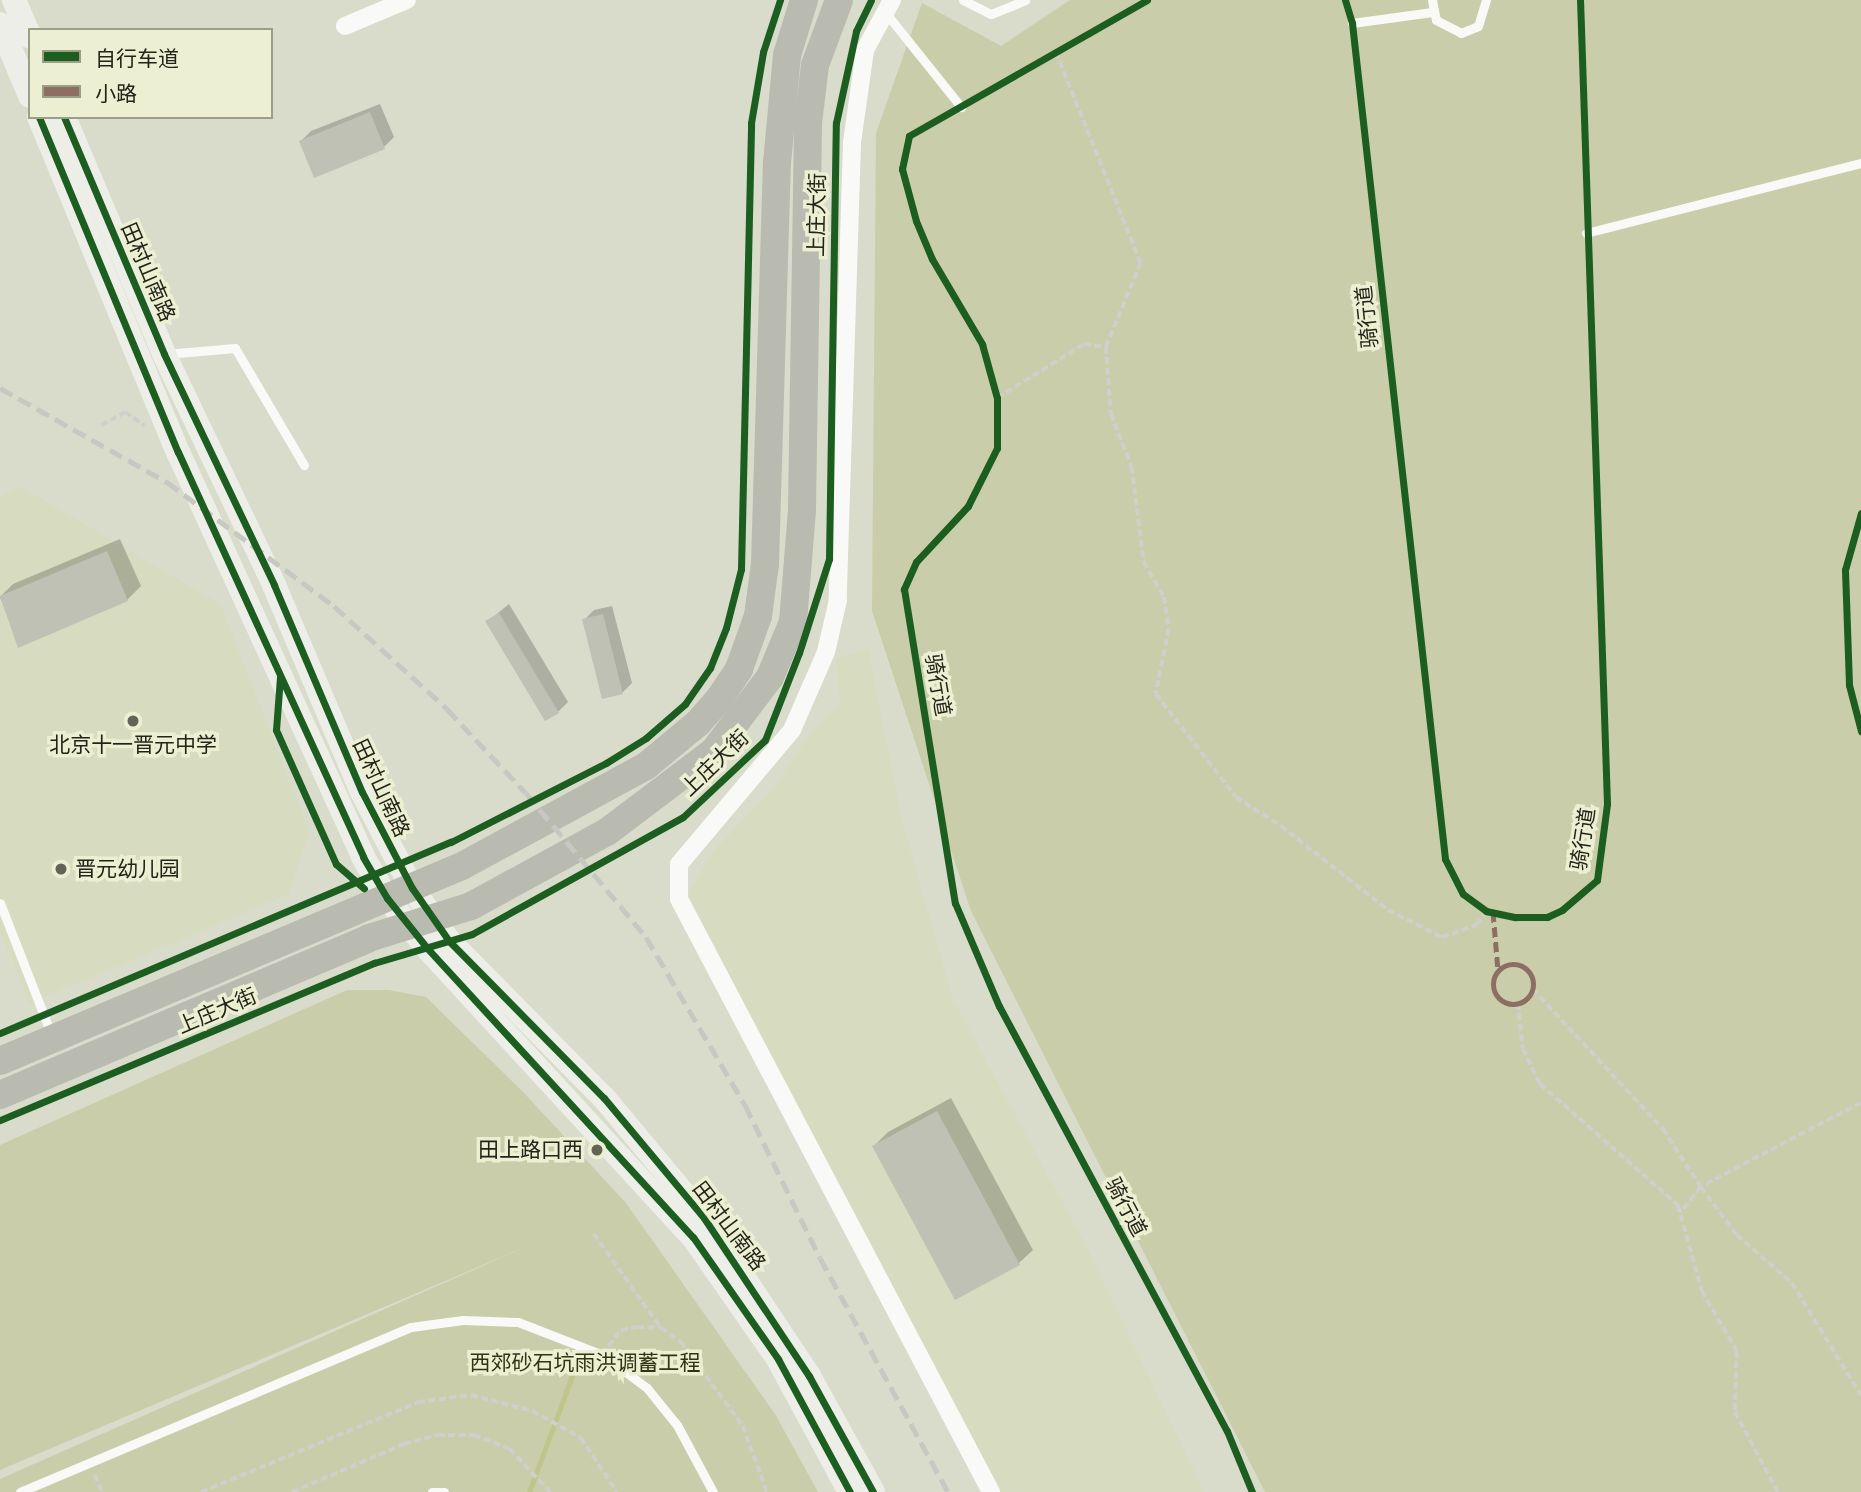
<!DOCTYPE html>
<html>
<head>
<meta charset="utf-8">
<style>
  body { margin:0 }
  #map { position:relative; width:1861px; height:1492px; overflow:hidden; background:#d9dbcb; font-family:"Fira Sans","Noto Sans SC",sans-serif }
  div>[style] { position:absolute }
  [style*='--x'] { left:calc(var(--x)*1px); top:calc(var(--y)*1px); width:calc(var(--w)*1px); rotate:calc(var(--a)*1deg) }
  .built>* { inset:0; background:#d7dbbf }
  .green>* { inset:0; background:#cacda9 }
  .shadow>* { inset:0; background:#0003 }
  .stream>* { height:5px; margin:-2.5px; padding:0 2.5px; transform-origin:2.5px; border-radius:2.5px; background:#bfc58b }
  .building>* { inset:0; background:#bfc1b4 }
  .path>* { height:3.5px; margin-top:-1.75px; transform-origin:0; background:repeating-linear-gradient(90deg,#cfcfcb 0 7px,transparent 0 10.5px) }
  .service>* { height:9px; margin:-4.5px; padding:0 4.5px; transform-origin:4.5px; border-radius:4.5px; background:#f9faf7 }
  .minor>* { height:18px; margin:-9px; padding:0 9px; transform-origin:9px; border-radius:9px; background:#f9faf7 }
  .secondary>* { height:24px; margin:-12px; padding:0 12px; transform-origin:12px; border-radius:12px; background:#edeee8 }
  .primary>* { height:28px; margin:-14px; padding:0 14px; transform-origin:14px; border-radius:14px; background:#babbb0 }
  .rail>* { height:5px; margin-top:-2.5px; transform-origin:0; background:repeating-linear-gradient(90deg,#c8c8c3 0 14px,transparent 0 21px) }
  .quiet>* { height:5px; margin-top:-2.5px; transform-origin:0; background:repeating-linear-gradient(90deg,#8d6e63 0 10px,transparent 0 15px) }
  .quiet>.ring { margin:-2.5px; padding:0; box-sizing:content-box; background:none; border:5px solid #8d6e63; border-radius:50% }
  .cycleway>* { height:7px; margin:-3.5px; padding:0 3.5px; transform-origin:3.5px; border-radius:3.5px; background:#1b5e20 }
  .dots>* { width:19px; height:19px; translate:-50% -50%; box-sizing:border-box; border:4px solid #ecefd1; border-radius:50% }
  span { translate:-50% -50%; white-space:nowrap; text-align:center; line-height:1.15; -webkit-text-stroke:7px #ecefd1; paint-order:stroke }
  .street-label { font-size:21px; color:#232419 }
  .poi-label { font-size:21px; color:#232419 }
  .left { translate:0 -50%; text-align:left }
  .right { translate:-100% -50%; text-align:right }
  .park-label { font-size:21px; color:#313413 }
  .legend { position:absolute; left:28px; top:28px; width:245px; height:91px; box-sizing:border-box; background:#ecefd1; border:2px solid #9c9e87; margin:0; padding:9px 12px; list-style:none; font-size:21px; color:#232419 }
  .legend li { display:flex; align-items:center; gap:14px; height:35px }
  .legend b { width:35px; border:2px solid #9c9e87 }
</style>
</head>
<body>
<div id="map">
  <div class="built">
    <i style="clip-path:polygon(21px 487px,220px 604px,309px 831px,289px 894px,30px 1003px,0 931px,0 497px)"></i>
    <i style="clip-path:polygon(868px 649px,901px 817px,953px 1000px,1085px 1244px,1204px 1492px,997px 1492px,746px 1014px,689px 893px,712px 853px,774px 788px,812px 731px,840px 705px,837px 659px)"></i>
  </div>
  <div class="green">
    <i style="clip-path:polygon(1070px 0,1861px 0,1861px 1492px,1265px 1492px,971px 911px,872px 611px,876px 133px,922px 3px,1001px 46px)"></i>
    <i style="clip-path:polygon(347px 990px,389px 990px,426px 997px,525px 1094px,626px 1203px,775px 1414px,818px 1492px,0 1492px,0 1479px,530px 1245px,0 1470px,0 1145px)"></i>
  </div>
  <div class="shadow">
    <i style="clip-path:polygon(380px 104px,394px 137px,384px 147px,301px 141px,311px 131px)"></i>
    <i style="clip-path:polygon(120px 539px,141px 586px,127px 600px,19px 645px,0 597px,13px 584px)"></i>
    <i style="clip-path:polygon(509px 604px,568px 702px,558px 712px,487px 622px)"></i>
    <i style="clip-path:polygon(612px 606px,632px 683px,622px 693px,584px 620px,594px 610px)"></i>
    <i style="clip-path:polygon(951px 1098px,1033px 1250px,1019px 1263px,956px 1297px,874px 1146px,888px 1132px)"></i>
  </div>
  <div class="stream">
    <i style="--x:529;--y:1492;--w:127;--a:-69.7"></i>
  </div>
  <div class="building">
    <i style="clip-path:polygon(370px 112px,385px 149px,314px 178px,299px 141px)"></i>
    <i style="clip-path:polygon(107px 551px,128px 601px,18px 648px,0 596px)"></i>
    <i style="clip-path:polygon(499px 613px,559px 713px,545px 721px,485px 621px)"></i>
    <i style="clip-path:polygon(603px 614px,623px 694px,602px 699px,582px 619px)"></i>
    <i style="clip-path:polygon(937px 1111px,1020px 1265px,955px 1300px,872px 1146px)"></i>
  </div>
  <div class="path">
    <i style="--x:1056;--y:52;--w:227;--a:68.1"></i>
    <i style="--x:1141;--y:263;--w:91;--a:112.6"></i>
    <i style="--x:1106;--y:347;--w:67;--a:85.7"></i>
    <i style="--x:1111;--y:414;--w:57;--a:68.4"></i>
    <i style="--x:1132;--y:467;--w:96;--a:82.8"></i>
    <i style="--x:1144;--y:562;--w:40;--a:60.3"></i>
    <i style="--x:1164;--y:597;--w:32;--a:81"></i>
    <i style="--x:1169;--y:629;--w:66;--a:101.3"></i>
    <i style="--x:1156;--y:694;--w:130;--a:52.2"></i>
    <i style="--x:1236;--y:797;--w:54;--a:32.8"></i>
    <i style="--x:1281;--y:826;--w:136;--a:38.1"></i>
    <i style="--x:1388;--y:910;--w:60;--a:26.6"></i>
    <i style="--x:1442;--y:937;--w:36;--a:-19"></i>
    <i style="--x:1476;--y:925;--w:17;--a:-54"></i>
    <i style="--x:997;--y:398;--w:102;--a:-31.8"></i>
    <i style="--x:1084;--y:344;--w:22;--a:8"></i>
    <i style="--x:101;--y:425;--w:27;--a:-28"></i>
    <i style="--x:125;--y:412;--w:24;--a:35"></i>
    <i style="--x:1533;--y:989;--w:191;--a:47.1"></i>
    <i style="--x:1663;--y:1129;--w:69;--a:56.8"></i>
    <i style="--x:1701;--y:1187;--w:33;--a:128"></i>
    <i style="--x:1518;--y:1003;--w:46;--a:83.8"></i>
    <i style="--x:1523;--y:1049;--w:39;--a:64"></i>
    <i style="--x:1540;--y:1084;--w:184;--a:41.2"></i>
    <i style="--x:1678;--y:1205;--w:89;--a:74.4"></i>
    <i style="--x:1702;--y:1291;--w:69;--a:59.7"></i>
    <i style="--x:1737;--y:1351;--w:61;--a:91.9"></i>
    <i style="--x:1735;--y:1412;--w:91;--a:61.7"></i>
    <i style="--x:1861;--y:1103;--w:181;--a:152.3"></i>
    <i style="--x:1701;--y:1187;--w:60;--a:53.1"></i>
    <i style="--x:1737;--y:1235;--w:73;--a:41.1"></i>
    <i style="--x:1792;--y:1283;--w:132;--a:58.4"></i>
    <i style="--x:594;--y:1234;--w:115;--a:54.5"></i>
    <i style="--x:608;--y:1346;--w:21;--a:-51"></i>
    <i style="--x:621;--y:1330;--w:16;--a:-11"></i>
    <i style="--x:637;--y:1327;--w:24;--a:2"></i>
    <i style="--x:661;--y:1328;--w:24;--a:35"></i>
    <i style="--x:681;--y:1342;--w:104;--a:53.6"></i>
    <i style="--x:743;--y:1426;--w:70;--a:70"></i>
    <i style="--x:95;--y:1475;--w:18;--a:68"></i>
    <i style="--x:201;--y:1492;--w:235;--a:-22.5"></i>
    <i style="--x:418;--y:1402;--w:53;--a:-7.5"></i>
    <i style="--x:471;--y:1395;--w:64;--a:14.5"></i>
    <i style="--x:533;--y:1411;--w:55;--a:29.4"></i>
    <i style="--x:581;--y:1438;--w:65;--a:56.3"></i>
    <i style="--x:292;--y:1492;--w:122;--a:-23.2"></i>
    <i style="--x:404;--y:1444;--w:35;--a:-15"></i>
    <i style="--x:438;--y:1435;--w:36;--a:0"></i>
    <i style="--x:474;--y:1435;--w:39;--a:21"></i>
    <i style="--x:510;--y:1449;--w:59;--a:47.1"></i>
  </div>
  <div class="service">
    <i style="--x:963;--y:0;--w:31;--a:27"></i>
    <i style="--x:991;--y:14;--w:37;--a:-22"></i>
    <i style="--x:1432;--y:0;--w:20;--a:79"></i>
    <i style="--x:1436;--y:20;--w:28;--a:27"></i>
    <i style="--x:1461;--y:33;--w:18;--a:-22"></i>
    <i style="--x:1478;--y:26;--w:27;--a:-73"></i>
    <i style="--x:885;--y:12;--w:122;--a:51.3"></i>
    <i style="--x:1352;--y:23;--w:81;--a:-7.8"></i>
    <i style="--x:1586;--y:233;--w:284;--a:-14.3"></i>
    <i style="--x:166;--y:354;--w:69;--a:-5"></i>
    <i style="--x:235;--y:348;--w:136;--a:59.5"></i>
    <i style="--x:0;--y:903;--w:141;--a:68.7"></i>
    <i style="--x:20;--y:1492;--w:424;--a:-22.9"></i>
    <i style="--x:411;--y:1327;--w:52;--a:-7.7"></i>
    <i style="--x:463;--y:1320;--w:55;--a:2.1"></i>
    <i style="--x:518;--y:1322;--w:91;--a:21.2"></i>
    <i style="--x:603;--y:1355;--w:55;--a:36.9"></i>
    <i style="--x:647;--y:1388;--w:48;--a:51"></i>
    <i style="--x:677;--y:1425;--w:76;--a:61.8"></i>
    <i style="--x:432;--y:1492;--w:12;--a:0"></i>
  </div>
  <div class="minor">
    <i style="--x:892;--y:0;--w:57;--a:118.4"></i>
    <i style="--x:865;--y:50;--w:94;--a:98"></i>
    <i style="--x:852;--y:143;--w:457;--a:91.8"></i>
    <i style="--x:838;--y:600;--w:53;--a:103"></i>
    <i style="--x:826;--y:652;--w:85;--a:113.6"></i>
    <i style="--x:792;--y:730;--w:175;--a:130.1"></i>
    <i style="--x:679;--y:864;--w:35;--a:90"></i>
    <i style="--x:679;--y:899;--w:670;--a:62.25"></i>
    <i style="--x:345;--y:26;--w:67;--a:-22.8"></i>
  </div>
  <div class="secondary">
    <i style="--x:14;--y:0;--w:40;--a:66.6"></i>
    <i style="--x:0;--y:24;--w:78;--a:67.4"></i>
    <i style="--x:39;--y:117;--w:363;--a:67.5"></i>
    <i style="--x:178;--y:452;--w:445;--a:65.4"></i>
    <i style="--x:363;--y:857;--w:48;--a:59.7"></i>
    <i style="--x:387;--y:898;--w:64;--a:51.3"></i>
    <i style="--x:427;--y:948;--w:393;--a:47.4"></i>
    <i style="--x:693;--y:1237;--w:149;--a:55.1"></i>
    <i style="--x:778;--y:1359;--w:151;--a:61.6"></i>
    <i style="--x:64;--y:117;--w:257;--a:67.1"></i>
    <i style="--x:164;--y:354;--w:256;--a:64.5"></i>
    <i style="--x:274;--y:585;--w:225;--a:67"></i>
    <i style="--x:362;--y:792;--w:108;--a:62.5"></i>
    <i style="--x:412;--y:888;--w:65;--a:55.1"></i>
    <i style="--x:449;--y:941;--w:221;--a:45.4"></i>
    <i style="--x:604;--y:1098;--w:156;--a:50.2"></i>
    <i style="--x:704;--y:1218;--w:190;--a:56.4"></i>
    <i style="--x:809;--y:1376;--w:132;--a:61.1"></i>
  </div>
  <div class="primary">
    <i style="--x:0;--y:1061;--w:501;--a:-22.88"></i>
    <i style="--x:462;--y:866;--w:209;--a:-28.5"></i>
    <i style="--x:646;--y:766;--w:67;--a:-39.6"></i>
    <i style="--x:698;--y:723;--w:32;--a:-49"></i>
    <i style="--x:719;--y:699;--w:36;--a:-56"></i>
    <i style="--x:739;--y:669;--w:56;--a:-70.3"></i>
    <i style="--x:758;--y:616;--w:52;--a:-82.3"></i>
    <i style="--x:765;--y:564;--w:401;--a:-88.3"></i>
    <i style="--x:777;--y:163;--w:108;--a:-84.7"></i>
    <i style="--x:787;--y:55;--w:58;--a:-72.8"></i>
    <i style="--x:0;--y:1095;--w:401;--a:-23"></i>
    <i style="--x:369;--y:938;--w:107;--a:-17.4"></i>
    <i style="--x:471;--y:906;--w:155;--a:-28.6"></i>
    <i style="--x:607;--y:832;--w:134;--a:-37.1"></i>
    <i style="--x:714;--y:751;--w:93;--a:-52.9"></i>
    <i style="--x:770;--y:677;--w:60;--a:-67.3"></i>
    <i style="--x:793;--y:622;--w:113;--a:-85.4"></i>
    <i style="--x:802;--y:509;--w:386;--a:-89.1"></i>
    <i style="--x:808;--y:123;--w:58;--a:-83.1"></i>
    <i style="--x:815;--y:65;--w:69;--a:-69.7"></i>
  </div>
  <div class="rail">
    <i style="--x:0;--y:388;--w:192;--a:29.4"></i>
    <i style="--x:167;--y:482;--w:208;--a:36.6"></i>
    <i style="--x:334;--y:606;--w:153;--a:42.3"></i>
    <i style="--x:447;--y:709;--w:115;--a:46.8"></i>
    <i style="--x:526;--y:793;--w:187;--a:50.2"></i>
    <i style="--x:646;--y:937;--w:195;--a:59.5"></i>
    <i style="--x:745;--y:1105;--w:170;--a:63.9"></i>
    <i style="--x:820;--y:1258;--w:267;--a:61.3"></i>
  </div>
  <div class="quiet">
    <i style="--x:1493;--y:912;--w:58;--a:85.1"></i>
    <i class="ring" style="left:1493px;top:964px;width:35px;height:35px"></i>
  </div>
  <div class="cycleway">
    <i style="--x:1147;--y:0;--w:274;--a:150.3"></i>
    <i style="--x:909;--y:136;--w:34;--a:102"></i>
    <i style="--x:902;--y:169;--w:54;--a:74.9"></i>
    <i style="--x:916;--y:221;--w:41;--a:67.2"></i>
    <i style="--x:932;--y:259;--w:99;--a:59.5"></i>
    <i style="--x:982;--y:344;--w:56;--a:74.5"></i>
    <i style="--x:997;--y:398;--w:50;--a:90"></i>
    <i style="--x:997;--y:448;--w:65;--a:116.6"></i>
    <i style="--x:968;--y:506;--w:76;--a:132.9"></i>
    <i style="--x:916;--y:562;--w:30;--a:114"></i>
    <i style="--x:904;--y:589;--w:318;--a:80.8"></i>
    <i style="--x:955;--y:903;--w:112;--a:66.9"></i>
    <i style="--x:999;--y:1006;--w:482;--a:61.8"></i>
    <i style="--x:1227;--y:1431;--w:66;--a:67.7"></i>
    <i style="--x:1345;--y:0;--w:24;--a:73"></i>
    <i style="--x:1352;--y:23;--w:841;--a:83.65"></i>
    <i style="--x:1445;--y:859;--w:39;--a:63"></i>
    <i style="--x:1463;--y:894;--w:29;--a:36"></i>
    <i style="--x:1486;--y:911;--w:30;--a:12"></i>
    <i style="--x:1515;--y:917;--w:32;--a:0"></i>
    <i style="--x:1547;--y:917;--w:17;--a:-25"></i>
    <i style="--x:1562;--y:910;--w:46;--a:-40.6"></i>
    <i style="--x:1597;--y:880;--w:77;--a:-82.5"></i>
    <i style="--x:1607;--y:804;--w:804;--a:-91.92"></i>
    <i style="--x:39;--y:117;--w:363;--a:67.5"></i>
    <i style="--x:178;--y:452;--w:445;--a:65.4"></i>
    <i style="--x:363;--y:857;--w:48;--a:59.7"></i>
    <i style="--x:387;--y:898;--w:64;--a:51.3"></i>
    <i style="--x:427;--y:948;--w:393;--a:47.4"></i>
    <i style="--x:693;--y:1237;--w:149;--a:55.1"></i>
    <i style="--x:778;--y:1359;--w:151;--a:61.6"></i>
    <i style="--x:64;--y:117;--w:257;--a:67.1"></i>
    <i style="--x:164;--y:354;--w:256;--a:64.5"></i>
    <i style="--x:274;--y:585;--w:225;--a:67"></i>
    <i style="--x:362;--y:792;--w:108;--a:62.5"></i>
    <i style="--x:412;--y:888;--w:65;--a:55.1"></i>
    <i style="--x:449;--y:941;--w:221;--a:45.4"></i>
    <i style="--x:604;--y:1098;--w:156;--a:50.2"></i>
    <i style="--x:704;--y:1218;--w:190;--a:56.4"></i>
    <i style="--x:809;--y:1376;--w:132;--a:61.1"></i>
    <i style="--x:1861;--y:513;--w:59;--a:105.7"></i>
    <i style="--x:1845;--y:570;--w:115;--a:88"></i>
    <i style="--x:1849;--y:685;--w:48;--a:75.4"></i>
    <i style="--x:280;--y:677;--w:53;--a:94.3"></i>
    <i style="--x:276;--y:730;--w:147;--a:65.9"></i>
    <i style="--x:336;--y:864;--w:37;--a:41"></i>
    <i style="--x:0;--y:1033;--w:490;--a:-23"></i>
    <i style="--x:451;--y:842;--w:174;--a:-27"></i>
    <i style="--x:606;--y:763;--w:47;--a:-32"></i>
    <i style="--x:646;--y:738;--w:52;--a:-41.1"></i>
    <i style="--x:685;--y:704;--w:44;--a:-55.2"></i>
    <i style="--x:710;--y:668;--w:43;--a:-68.2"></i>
    <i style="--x:726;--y:628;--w:61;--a:-75.7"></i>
    <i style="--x:741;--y:569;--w:446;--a:-88.7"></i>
    <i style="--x:751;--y:123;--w:72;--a:-80.4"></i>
    <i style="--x:763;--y:52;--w:55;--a:-71.9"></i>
    <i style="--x:0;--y:1120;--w:406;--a:-22.8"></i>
    <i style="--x:374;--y:963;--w:102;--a:-16.5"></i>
    <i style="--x:472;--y:934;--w:241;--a:-29"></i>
    <i style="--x:683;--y:817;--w:112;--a:-43.2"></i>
    <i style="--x:765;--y:740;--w:93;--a:-68.7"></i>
    <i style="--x:799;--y:653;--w:99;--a:-72.3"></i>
    <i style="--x:829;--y:559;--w:436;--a:-89.1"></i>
    <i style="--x:836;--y:123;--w:94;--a:-77.7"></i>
    <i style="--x:856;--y:31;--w:34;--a:-64"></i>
  </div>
  <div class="dots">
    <i style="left:133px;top:721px;background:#636457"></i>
    <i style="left:61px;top:869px;background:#636457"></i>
    <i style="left:597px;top:1150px;background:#636457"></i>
  </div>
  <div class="street-label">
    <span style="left:817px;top:215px;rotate:-89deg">上庄大街</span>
    <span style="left:148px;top:272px;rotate:67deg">田村山南路</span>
    <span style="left:1367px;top:317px;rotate:-96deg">骑行道</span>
    <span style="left:938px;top:685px;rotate:80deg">骑行道</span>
    <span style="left:715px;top:763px;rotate:-44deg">上庄大街</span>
    <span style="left:381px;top:788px;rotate:65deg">田村山南路</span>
    <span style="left:1583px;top:839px;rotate:-81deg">骑行道</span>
    <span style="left:217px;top:1011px;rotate:-23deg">上庄大街</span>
    <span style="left:1126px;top:1207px;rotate:62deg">骑行道</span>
    <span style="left:729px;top:1226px;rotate:53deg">田村山南路</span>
  </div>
  <div class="poi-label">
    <span style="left:133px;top:745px">北京十一晋元中学</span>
    <span class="left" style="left:75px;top:869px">晋元幼儿园</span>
    <span class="right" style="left:583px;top:1150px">田上路口西</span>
  </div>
  <div class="park-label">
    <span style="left:585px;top:1363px">西郊砂石坑雨洪调蓄工程</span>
  </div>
  <ul class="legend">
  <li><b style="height:9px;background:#1b5e20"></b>自行车道</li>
  <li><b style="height:9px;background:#8d6e63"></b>小路</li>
  </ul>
</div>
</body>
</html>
